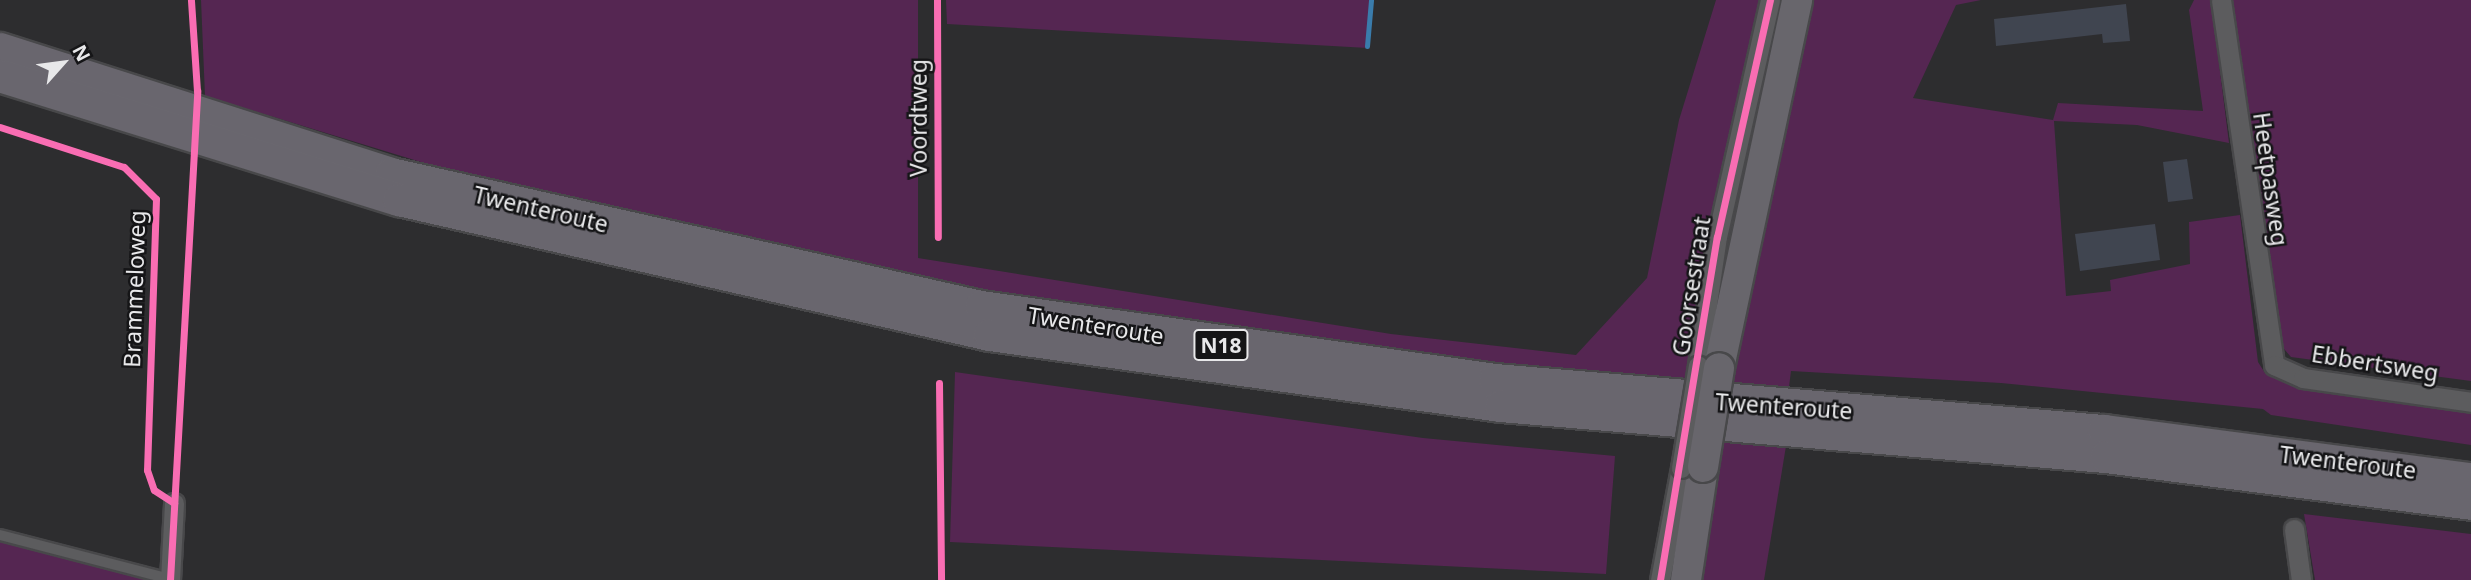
<!DOCTYPE html>
<html>
<head>
<meta charset="utf-8">
<style>
  body { margin:0 }
  #map { position:relative; width:2471px; height:580px; overflow:hidden; background:#2d2d2f; font-family:"Noto Sans",sans-serif }
  div>[style] { position:absolute }
  [style*='--x'] { left:calc(var(--x)*1px); top:calc(var(--y)*1px); width:calc(var(--w)*1px); rotate:calc(var(--a)*1deg) }
  .green>* { inset:0; background:#552652 }
  .stream>* { height:5px; margin:-2.5px; padding:0 2.5px; transform-origin:2.5px; border-radius:2.5px; background:#3a7cac }
  .building>* { inset:0; background:#404550 }
  .roads { filter:drop-shadow(2px 0 #48484a) drop-shadow(-2px 0 #48484a) drop-shadow(0 2px #48484a) drop-shadow(0 -2px #48484a) }
  .service>* { height:10px; margin:-5px; padding:0 5px; transform-origin:5px; border-radius:5px; background:#5c5c5e }
  .minor>* { height:19px; margin:-9.5px; padding:0 9.5px; transform-origin:9.5px; border-radius:9.5px; background:#5c5c5e }
  .primary>* { height:30px; margin:-15px; padding:0 15px; transform-origin:15px; border-radius:15px; background:#68666c }
  .trunk>* { height:32px; margin:-16px; padding:0 16px; transform-origin:16px; border-radius:16px; background:#69666e }
  .bridges { filter:drop-shadow(2px 0 #48484a) drop-shadow(-2px 0 #48484a) drop-shadow(0 2px #48484a) drop-shadow(0 -2px #48484a) }
  .minor-bridge>* { height:19px; margin:-9.5px; padding:0 9.5px; transform-origin:9.5px; border-radius:9.5px; background:#5c5c5e }
  .primary-bridge>* { height:30px; margin:-15px; padding:0 15px; transform-origin:15px; border-radius:15px; background:#68666c }
  .cycleway>* { height:7px; margin:-3.5px; padding:0 3.5px; transform-origin:3.5px; border-radius:3.5px; background:#f96db3 }
  span { translate:-50% -50%; white-space:nowrap; text-align:center; line-height:1.15; -webkit-text-stroke:5px #151517; paint-order:stroke }
  .shield-label span { padding:2px 5px; background:#151517; border:2px solid; border-radius:5px; -webkit-text-stroke-width:0 }
  .shield-label { font-size:21px; color:#e8e8ea; font-weight:700 }
  .street-label { font-size:23px; color:#e8e8ea }
  .north { position:absolute; left:28px; top:28px; width:70px; height:70px; -webkit-text-stroke:5px #151517; paint-order:stroke; rotate:62deg; font-size:19px; font-weight:700; line-height:28px; text-align:center; color:#e8e8ea }
  .north::after { content:''; display:block; margin:auto; width:24px; height:32px; background:#e8e8ea; clip-path:polygon(50% 0,100% 100%,50% 72%,0 100%) }
</style>
</head>
<body>
<div id="map">
  <div class="green">
    <i style="clip-path:polygon(201px 0,918px 0,918px 258px,1391px 334px,1576px 355px,1647px 278px,1679px 120px,1716px 0,1761px 0,1684px 381px,1529px 373px,944px 287px,516px 191px,205px 96px)"></i>
    <i style="clip-path:polygon(946px 0,1373px 0,1368px 48px,947px 24px)"></i>
    <i style="clip-path:polygon(1812px 0,1981px 0,1956px 5px,1913px 98px,2053px 120px,2058px 103px,2203px 111px,2189px 10px,2194px 0,2211px 0,2229px 143px,2137px 125px,2054px 121px,2066px 296px,2111px 291px,2110px 280px,2190px 264px,2189px 222px,2240px 215px,2258px 362px,2265px 373px,2290px 385px,2471px 411px,2471px 445px,2271px 415px,2263px 409px,2001px 383px,1791px 371px,1788px 395px,1731px 392px,1763px 210px)"></i>
    <i style="clip-path:polygon(2230px 0,2471px 0,2471px 381px,2291px 357px,2278px 342px)"></i>
    <i style="clip-path:polygon(955px 372px,1423px 438px,1615px 456px,1606px 574px,950px 542px)"></i>
    <i style="clip-path:polygon(1722px 435px,1787px 440px,1764px 580px,1700px 580px)"></i>
    <i style="clip-path:polygon(2304px 514px,2471px 534px,2471px 580px,2315px 580px)"></i>
    <i style="clip-path:polygon(0 538px,162px 580px,0 580px)"></i>
  </div>
  <div class="stream">
    <i style="--x:1367;--y:46;--w:46;--a:-85"></i>
  </div>
  <div class="building">
    <i style="clip-path:polygon(2126px 4px,2130px 41px,2103px 43px,2102px 34px,1996px 46px,1994px 19px)"></i>
    <i style="clip-path:polygon(2187px 159px,2193px 199px,2168px 202px,2163px 162px)"></i>
    <i style="clip-path:polygon(2155px 224px,2160px 260px,2080px 271px,2075px 234px)"></i>
  </div>
  <div class="roads">
    <div class="service">
      <i style="--x:0;--y:535;--w:176;--a:14.5"></i>
    </div>
    <div class="minor">
      <i style="--x:2221;--y:0;--w:369;--a:81.7"></i>
      <i style="--x:2274;--y:365;--w:32;--a:24"></i>
      <i style="--x:2303;--y:378;--w:170;--a:8.1"></i>
      <i style="--x:1698;--y:365;--w:129;--a:-81.6"></i>
      <i style="--x:1717;--y:237;--w:243;--a:-77.4"></i>
      <i style="--x:2294;--y:529;--w:51;--a:82.2"></i>
      <i style="--x:170;--y:580;--w:77;--a:-87"></i>
      <i style="--x:1660;--y:580;--w:114;--a:-79.4"></i>
    </div>
    <div class="primary">
      <i style="--x:1719;--y:368;--w:376;--a:-78"></i>
      <i style="--x:1686;--y:580;--w:114;--a:-81.4"></i>
    </div>
    <div class="trunk">
      <i style="--x:0;--y:49;--w:410;--a:17.7"></i>
      <i style="--x:391;--y:174;--w:605;--a:12.7"></i>
      <i style="--x:981;--y:307;--w:519;--a:8.08"></i>
      <i style="--x:1495;--y:380;--w:611;--a:4.79"></i>
      <i style="--x:2104;--y:431;--w:370;--a:7.5"></i>
      <i style="--x:0;--y:76;--w:418;--a:17.3"></i>
      <i style="--x:399;--y:200;--w:606;--a:12.87"></i>
      <i style="--x:990;--y:335;--w:516;--a:7.91"></i>
      <i style="--x:1501;--y:406;--w:607;--a:4.82"></i>
      <i style="--x:2106;--y:457;--w:368;--a:7.3"></i>
    </div>
  </div>
  <div class="bridges">
    <div class="minor-bridge">
      <i style="--x:1681;--y:468;--w:104;--a:-80.6"></i>
    </div>
    <div class="primary-bridge">
      <i style="--x:1703;--y:467;--w:100;--a:-80.8"></i>
    </div>
  </div>
  <div class="cycleway">
    <i style="--x:937;--y:0;--w:237;--a:89.8"></i>
    <i style="--x:0;--y:127;--w:130;--a:17.9"></i>
    <i style="--x:124;--y:167;--w:45;--a:45"></i>
    <i style="--x:156;--y:199;--w:271;--a:91.9"></i>
    <i style="--x:147;--y:470;--w:21;--a:71"></i>
    <i style="--x:154;--y:490;--w:24;--a:33"></i>
    <i style="--x:939;--y:383;--w:197;--a:89.4"></i>
    <i style="--x:170;--y:580;--w:490;--a:-86.8"></i>
    <i style="--x:197;--y:91;--w:91;--a:-93.8"></i>
    <i style="--x:1660;--y:580;--w:348;--a:-80.6"></i>
    <i style="--x:1717;--y:237;--w:243;--a:-77.4"></i>
  </div>
  <div class="shield-label">
    <span style="left:1221px;top:345px">N18</span>
  </div>
  <div class="street-label">
    <span style="left:918px;top:118px;rotate:-90deg">Voordtweg</span>
    <span style="left:2271px;top:179px;rotate:82deg">Heetpasweg</span>
    <span style="left:541px;top:209px;rotate:13deg">Twenteroute</span>
    <span style="left:1691px;top:286px;rotate:-81deg">Goorsestraat</span>
    <span style="left:134px;top:289px;rotate:-88deg">Brammeloweg</span>
    <span style="left:1096px;top:325px;rotate:9deg">Twenteroute</span>
    <span style="left:2375px;top:363px;rotate:9deg">Ebbertsweg</span>
    <span style="left:1784px;top:406px;rotate:4deg">Twenteroute</span>
    <span style="left:2348px;top:462px;rotate:7deg">Twenteroute</span>
  </div>
  <div class="north">N</div>
</div>
</body>
</html>
